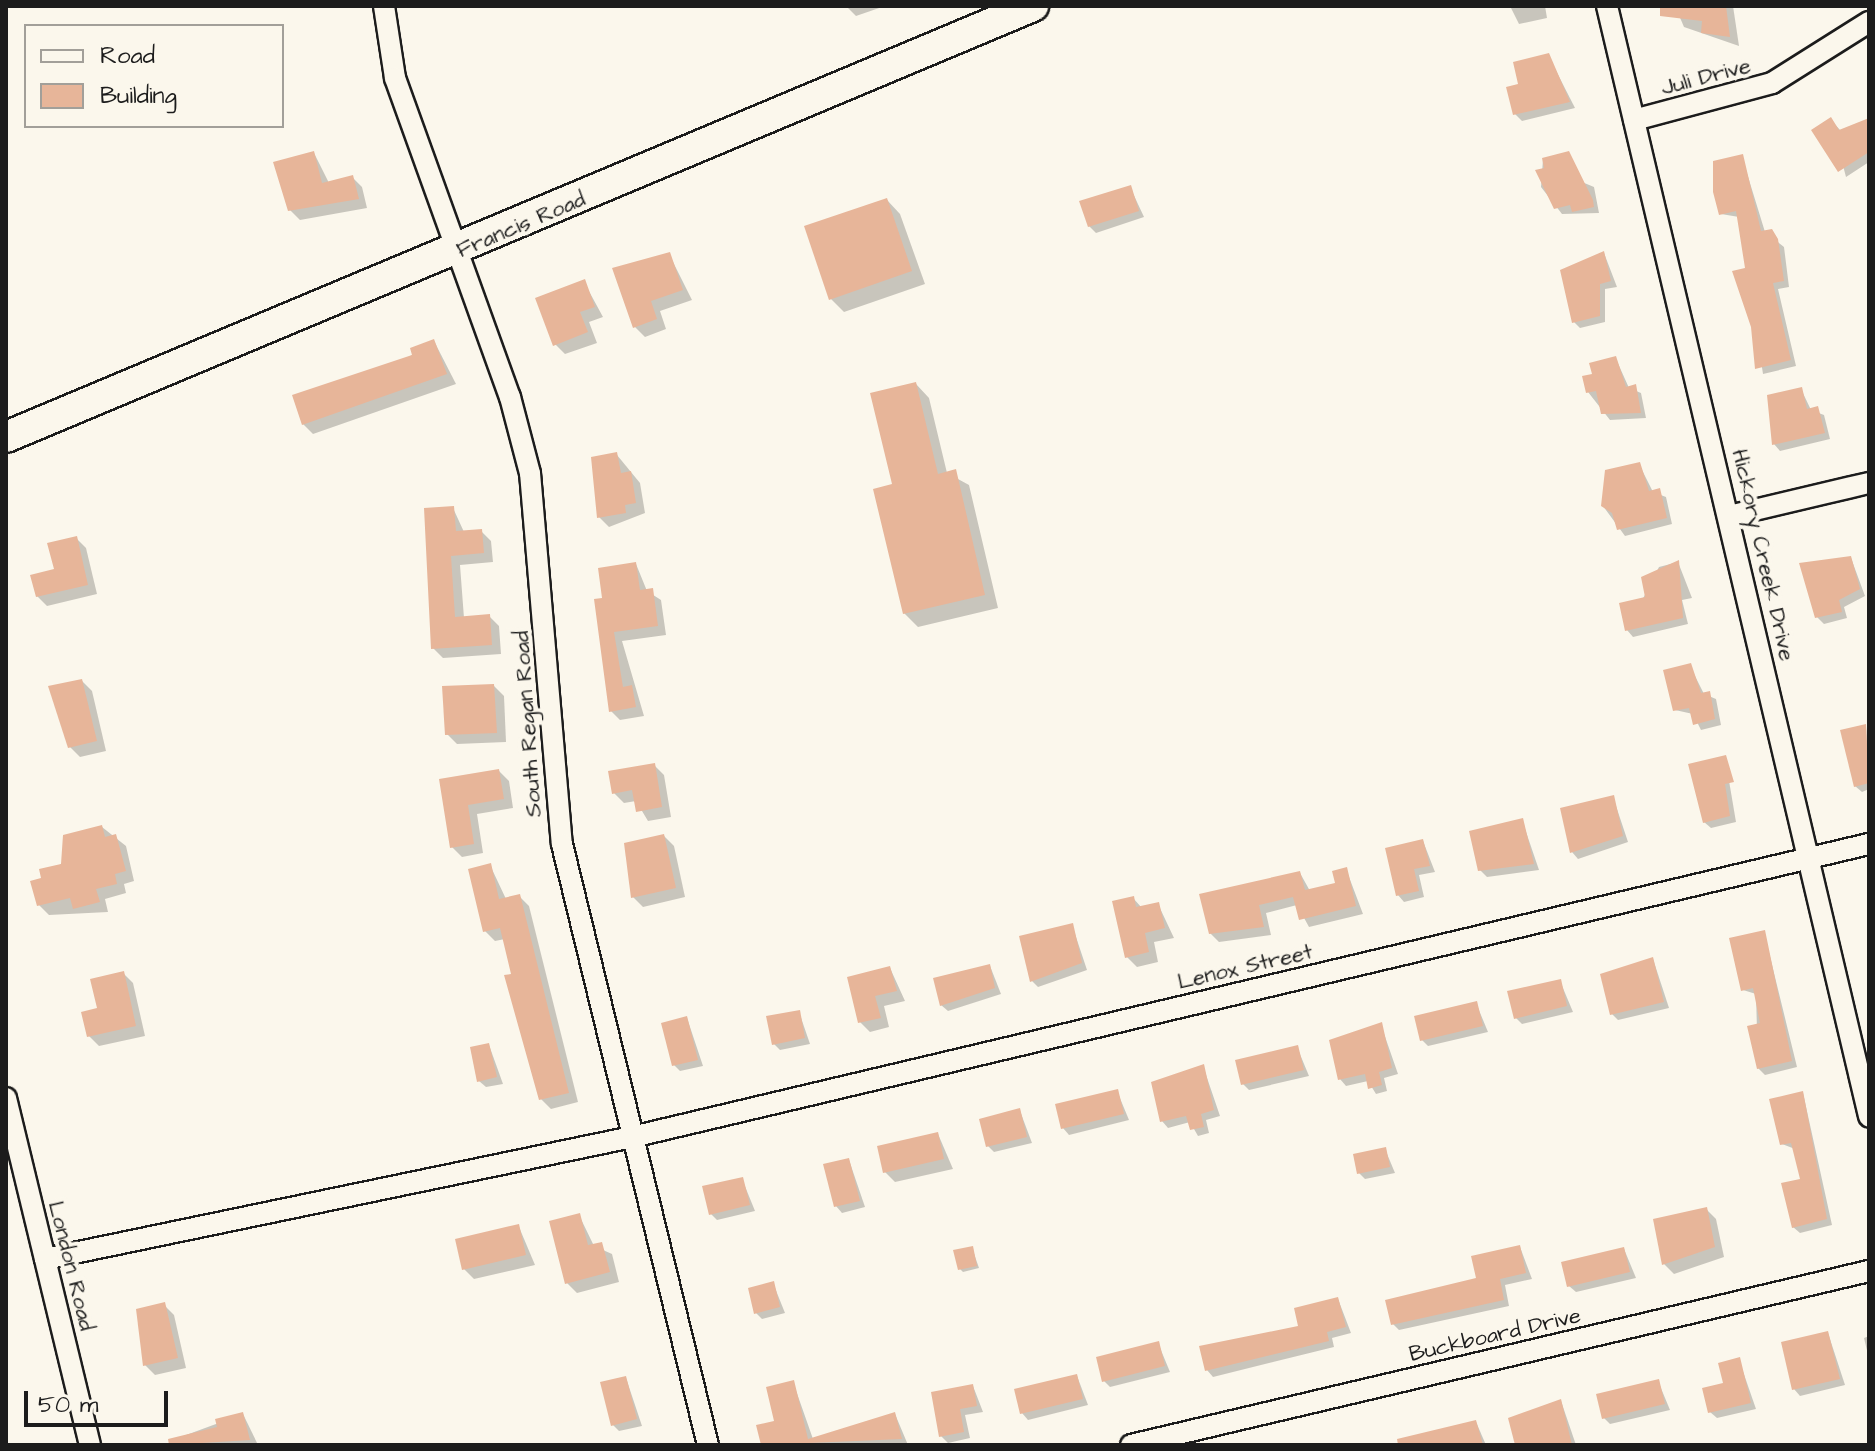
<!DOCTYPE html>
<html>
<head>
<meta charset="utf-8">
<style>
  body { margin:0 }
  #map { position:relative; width:1875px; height:1451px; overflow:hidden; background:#fbf7ec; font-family:"Architects Daughter",sans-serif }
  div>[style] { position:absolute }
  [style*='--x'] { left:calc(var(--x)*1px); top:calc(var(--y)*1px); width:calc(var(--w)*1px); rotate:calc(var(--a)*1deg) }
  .shadow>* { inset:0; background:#0003 }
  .building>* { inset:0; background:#e7b599 }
  .roads { filter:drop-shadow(2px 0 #1c1c1c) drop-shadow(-2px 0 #1c1c1c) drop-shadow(0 2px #1c1c1c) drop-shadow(0 -2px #1c1c1c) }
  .street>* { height:20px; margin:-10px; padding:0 10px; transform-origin:10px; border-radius:10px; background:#fbf7ec }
  .secondary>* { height:30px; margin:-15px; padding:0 15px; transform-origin:15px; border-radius:15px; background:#fbf7ec }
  span { translate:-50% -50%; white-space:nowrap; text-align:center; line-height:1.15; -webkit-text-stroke:8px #fbf7ec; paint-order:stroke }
  .street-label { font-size:22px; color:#1c1c1c }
  .frame { position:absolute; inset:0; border:8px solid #1c1c1c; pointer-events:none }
  .legend { position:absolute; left:24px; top:24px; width:260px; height:104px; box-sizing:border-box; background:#fbf7ec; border:2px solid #a29f99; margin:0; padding:10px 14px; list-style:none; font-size:24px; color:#1c1c1c }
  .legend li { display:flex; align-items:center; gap:16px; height:40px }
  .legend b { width:40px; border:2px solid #a29f99 }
  .scale { position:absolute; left:24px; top:1391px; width:144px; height:36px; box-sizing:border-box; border:4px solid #1c1c1c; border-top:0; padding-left:10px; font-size:24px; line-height:28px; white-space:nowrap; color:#1c1c1c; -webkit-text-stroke:6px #fbf7ec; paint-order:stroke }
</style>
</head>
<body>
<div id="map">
  <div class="shadow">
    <i style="clip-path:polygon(846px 6px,885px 6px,856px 16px)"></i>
    <i style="clip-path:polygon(1510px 6px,1545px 6px,1547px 18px,1519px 24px)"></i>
    <i style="clip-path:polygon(1675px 6px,1733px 6px,1739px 46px,1684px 27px)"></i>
    <i style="clip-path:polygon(1548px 55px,1575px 108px,1522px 121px,1515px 114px,1521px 86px)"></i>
    <i style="clip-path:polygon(1831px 120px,1841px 131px,1869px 122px,1869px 162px,1846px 177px)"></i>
    <i style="clip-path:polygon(314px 153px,329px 183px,352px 177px,362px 187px,367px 208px,300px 220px,290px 210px)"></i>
    <i style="clip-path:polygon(1568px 153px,1582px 182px,1594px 187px,1599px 213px,1562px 214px,1541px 187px,1543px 159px)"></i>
    <i style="clip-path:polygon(1742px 157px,1765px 232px,1784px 247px,1789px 287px,1778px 289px,1796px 366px,1763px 374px,1739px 217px,1721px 214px)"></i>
    <i style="clip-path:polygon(1130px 187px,1144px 217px,1096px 233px,1089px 226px)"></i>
    <i style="clip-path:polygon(887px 200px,900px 214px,925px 284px,844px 312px,831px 299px)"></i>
    <i style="clip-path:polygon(1604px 253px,1617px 287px,1605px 289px,1605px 322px,1580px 328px,1574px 322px)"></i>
    <i style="clip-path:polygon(669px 254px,692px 300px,660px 311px,666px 329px,645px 337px,635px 327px)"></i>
    <i style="clip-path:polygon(584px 282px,603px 317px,589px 322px,597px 343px,565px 354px,555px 344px)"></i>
    <i style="clip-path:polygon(434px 341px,456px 384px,313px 434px,303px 424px)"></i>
    <i style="clip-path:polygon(1616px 359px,1629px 388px,1641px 393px,1646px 418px,1610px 420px,1588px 392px,1594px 375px)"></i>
    <i style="clip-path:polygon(916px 384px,929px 398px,947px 473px,969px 485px,998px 608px,918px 627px,904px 613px,894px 486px)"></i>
    <i style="clip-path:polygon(1801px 389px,1811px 410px,1824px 415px,1830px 439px,1780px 451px,1774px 444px)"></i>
    <i style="clip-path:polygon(617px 455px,640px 483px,645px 513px,609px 527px,599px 517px)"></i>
    <i style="clip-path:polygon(1639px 464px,1653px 492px,1666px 497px,1672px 524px,1625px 536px,1603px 506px)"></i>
    <i style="clip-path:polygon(453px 508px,464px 532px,481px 531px,491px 541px,493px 562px,460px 565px,464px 618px,489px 616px,499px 626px,501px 654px,443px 658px,433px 648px)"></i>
    <i style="clip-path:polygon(76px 538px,86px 548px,97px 594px,47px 606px,37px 596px)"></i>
    <i style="clip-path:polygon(1851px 558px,1865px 596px,1844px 607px,1847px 618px,1824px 624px,1817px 617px)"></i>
    <i style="clip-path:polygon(1678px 562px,1692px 598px,1682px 600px,1688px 624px,1633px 637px,1627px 630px,1659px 567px)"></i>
    <i style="clip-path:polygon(636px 564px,647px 591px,661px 600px,666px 635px,622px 641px,644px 716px,620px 720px,611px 711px,604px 599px)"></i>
    <i style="clip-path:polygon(1690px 666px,1704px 694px,1716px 699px,1721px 725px,1701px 730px,1693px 714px,1675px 710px)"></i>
    <i style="clip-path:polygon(82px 681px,92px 691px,106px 751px,80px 757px,70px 747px)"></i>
    <i style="clip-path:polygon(494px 686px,504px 696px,506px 742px,457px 744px,447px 734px)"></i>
    <i style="clip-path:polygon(1866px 726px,1869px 789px,1862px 792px,1855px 786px)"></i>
    <i style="clip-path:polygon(1725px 757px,1736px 822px,1711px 828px,1704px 822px)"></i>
    <i style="clip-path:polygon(654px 765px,664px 775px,671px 817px,648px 821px,636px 801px,624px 803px,614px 793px)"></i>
    <i style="clip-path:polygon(499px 771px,509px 781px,513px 808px,477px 814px,483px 853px,462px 857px,452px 847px,441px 780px)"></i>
    <i style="clip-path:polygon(1613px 797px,1628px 842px,1578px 859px,1572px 852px)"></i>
    <i style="clip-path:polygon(1522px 820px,1539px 870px,1487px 877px,1480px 870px)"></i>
    <i style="clip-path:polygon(102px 827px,126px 846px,134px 881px,124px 884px,126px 893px,105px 899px,108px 912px,49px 915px,39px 905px,44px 879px)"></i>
    <i style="clip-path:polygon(664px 836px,674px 846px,685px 897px,643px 907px,633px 897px)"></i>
    <i style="clip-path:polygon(1423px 841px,1435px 872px,1419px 875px,1424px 897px,1404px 902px,1398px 895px)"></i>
    <i style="clip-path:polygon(490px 865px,506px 899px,519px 896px,529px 906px,578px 1102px,551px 1109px,541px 1099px,505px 939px,495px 941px,485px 931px)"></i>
    <i style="clip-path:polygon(1346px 869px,1363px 914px,1309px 927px,1297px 905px,1266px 913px,1271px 935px,1219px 942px,1210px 933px,1300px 873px,1310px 891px,1337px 884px)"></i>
    <i style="clip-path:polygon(1133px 898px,1142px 908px,1158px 904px,1174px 938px,1154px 942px,1158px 962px,1137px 967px,1127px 957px)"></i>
    <i style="clip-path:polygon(1072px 925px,1087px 970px,1038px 987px,1032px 981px)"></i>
    <i style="clip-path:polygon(1764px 932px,1797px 1067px,1765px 1075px,1758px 1068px,1756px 994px,1743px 990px)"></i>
    <i style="clip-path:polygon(1653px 959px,1669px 1008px,1618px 1020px,1612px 1014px)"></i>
    <i style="clip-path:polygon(990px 966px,1001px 994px,948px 1011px,941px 1005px)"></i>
    <i style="clip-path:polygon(890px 968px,905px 1001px,884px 1006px,889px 1027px,870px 1032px,860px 1022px)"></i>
    <i style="clip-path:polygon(123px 973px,133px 983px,145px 1036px,99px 1046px,89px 1036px)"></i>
    <i style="clip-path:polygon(1560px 981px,1573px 1012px,1522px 1024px,1516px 1018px)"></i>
    <i style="clip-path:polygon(1476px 1003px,1488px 1032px,1428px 1046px,1422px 1040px)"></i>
    <i style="clip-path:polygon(799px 1012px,810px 1044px,780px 1050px,774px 1044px)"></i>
    <i style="clip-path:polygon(687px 1018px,703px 1066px,680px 1071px,674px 1065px)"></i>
    <i style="clip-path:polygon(1381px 1025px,1398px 1074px,1384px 1078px,1387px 1091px,1376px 1094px,1368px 1081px,1346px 1086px,1340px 1079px)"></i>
    <i style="clip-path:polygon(489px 1045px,503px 1084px,486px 1087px,479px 1081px)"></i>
    <i style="clip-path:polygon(1297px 1047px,1309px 1076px,1249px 1090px,1243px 1084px)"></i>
    <i style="clip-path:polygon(1203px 1066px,1220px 1116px,1206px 1120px,1209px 1133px,1198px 1136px,1190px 1122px,1168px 1128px,1162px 1121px)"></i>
    <i style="clip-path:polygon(1117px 1091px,1129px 1120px,1069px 1135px,1063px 1128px)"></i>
    <i style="clip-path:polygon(1803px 1093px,1832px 1225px,1800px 1233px,1793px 1227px,1802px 1181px,1795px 1149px,1782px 1144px)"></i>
    <i style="clip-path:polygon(1020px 1111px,1032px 1143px,994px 1152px,988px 1146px)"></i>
    <i style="clip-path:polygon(938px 1134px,953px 1169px,895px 1182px,885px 1172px)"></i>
    <i style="clip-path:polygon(1385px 1149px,1395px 1173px,1365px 1179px,1359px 1173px)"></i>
    <i style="clip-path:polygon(849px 1160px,865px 1207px,842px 1213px,836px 1206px)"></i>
    <i style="clip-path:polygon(742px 1179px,755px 1211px,717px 1220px,711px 1214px)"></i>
    <i style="clip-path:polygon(1706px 1209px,1716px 1219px,1724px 1257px,1674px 1274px,1664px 1264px,1655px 1220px)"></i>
    <i style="clip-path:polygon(579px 1215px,594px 1246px,612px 1254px,619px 1282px,577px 1293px,567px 1283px)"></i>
    <i style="clip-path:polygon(519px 1227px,535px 1265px,474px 1279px,464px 1269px)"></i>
    <i style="clip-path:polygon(1520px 1247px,1532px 1279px,1505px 1285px,1509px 1306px,1399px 1330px,1393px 1324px,1478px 1279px)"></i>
    <i style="clip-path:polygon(972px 1248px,979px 1268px,963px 1272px,960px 1269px)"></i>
    <i style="clip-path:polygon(1624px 1249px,1636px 1278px,1576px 1292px,1569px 1286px)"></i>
    <i style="clip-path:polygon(773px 1283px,785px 1313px,762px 1319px,756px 1313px)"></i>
    <i style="clip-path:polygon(1338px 1299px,1351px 1333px,1332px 1338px,1334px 1347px,1213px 1377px,1207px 1370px,1300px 1327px)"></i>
    <i style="clip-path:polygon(164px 1305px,174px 1315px,186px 1368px,155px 1375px,145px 1365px)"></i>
    <i style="clip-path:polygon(1828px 1333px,1845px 1385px,1800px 1396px,1794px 1389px)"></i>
    <i style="clip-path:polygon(1869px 1336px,1869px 1359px,1864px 1338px)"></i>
    <i style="clip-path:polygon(1158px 1343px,1170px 1372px,1110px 1387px,1104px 1381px)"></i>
    <i style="clip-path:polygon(1739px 1360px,1756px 1409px,1717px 1418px,1710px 1412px)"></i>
    <i style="clip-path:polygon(1077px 1376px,1088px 1405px,1028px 1420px,1022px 1413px)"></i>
    <i style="clip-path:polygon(626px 1378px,642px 1426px,619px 1431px,613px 1425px)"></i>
    <i style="clip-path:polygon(1658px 1381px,1670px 1410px,1610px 1424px,1604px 1418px)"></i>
    <i style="clip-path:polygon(793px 1382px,813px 1439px,895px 1414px,908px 1445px,763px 1445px,759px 1427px,777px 1422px)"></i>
    <i style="clip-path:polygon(973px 1386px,983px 1412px,965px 1415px,970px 1438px,948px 1443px,941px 1436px)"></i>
    <i style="clip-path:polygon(1561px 1401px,1576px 1445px,1517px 1445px)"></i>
    <i style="clip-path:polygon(243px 1414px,258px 1445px,179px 1445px,178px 1438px)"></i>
    <i style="clip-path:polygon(1476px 1422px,1486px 1445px,1418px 1445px)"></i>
  </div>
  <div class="building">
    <i style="clip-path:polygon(1660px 6px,1726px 6px,1730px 37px,1701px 33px,1702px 21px,1660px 16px)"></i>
    <i style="clip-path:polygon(1549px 53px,1570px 102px,1513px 115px,1506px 87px,1518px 84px,1513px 62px)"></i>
    <i style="clip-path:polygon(1831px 117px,1839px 130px,1869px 118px,1869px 152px,1838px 172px,1811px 130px)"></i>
    <i style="clip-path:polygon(314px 151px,322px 183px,353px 175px,359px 199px,288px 211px,273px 162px)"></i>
    <i style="clip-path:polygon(1569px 151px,1593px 200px,1594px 207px,1572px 212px,1570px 205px,1554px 209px,1535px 170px,1544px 168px,1542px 158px)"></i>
    <i style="clip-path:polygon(1743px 154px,1761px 231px,1772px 229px,1778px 239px,1784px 281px,1773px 283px,1791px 360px,1755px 369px,1751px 327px,1732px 271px,1745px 268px,1736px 211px,1719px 215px,1713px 192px,1713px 161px)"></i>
    <i style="clip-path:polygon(1131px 185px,1139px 211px,1088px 227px,1079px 201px)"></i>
    <i style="clip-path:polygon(887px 198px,912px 271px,829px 300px,804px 226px)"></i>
    <i style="clip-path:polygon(1604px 251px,1611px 281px,1600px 284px,1600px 316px,1572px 323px,1560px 270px)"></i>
    <i style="clip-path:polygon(670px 252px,683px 290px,651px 301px,657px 319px,633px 328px,612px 268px)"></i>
    <i style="clip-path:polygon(585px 279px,595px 307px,580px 312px,588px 332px,553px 346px,535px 298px)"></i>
    <i style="clip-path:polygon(434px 339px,447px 374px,302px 425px,292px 395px,412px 355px,410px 348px)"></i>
    <i style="clip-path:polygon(1616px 356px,1626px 387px,1636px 384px,1641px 413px,1601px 414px,1596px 391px,1586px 393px,1582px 376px,1592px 374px,1589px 363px)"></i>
    <i style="clip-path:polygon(916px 382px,938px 474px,956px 469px,985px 595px,903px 614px,873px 489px,892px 484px,870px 393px)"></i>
    <i style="clip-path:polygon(1802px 387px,1807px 409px,1818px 406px,1825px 433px,1772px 445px,1767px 395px)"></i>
    <i style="clip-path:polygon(617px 452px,621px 473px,631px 471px,636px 503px,625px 505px,626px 513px,597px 518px,591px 457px)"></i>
    <i style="clip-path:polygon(1640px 462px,1649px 491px,1660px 488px,1667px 518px,1617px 530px,1612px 513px,1601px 506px,1605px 470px)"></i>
    <i style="clip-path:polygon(454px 506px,456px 531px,482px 529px,484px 553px,451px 556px,455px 617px,490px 614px,492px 645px,431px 649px,424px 508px)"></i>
    <i style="clip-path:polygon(77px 536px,88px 585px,36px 597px,30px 575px,54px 569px,47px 543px)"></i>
    <i style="clip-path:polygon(1851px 556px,1860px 589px,1839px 600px,1842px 612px,1815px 618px,1799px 563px)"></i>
    <i style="clip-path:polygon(1679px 560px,1683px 618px,1625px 631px,1619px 603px,1645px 597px,1641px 577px)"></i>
    <i style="clip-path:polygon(636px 562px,640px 590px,653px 588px,658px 626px,614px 632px,623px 687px,632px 685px,636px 707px,609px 712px,594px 599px,602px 598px,598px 568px)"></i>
    <i style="clip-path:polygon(1691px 663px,1701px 693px,1710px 691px,1715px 719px,1693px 725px,1689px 708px,1673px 711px,1663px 670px)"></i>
    <i style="clip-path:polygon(82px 679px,97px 741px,68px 748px,48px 686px)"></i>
    <i style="clip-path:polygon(494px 684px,497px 733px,445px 735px,442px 686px)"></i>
    <i style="clip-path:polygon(1866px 724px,1869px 783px,1854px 787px,1840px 730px)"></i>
    <i style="clip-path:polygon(1726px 755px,1734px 782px,1725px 784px,1730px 816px,1703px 823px,1688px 764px)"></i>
    <i style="clip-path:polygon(655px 763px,662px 807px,636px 812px,632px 790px,612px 794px,608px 771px)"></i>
    <i style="clip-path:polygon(499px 769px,504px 799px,468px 805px,474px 844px,450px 848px,439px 779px)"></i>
    <i style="clip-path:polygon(1614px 795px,1623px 836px,1570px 853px,1560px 808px)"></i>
    <i style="clip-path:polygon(1523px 818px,1534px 864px,1478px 871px,1469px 831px)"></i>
    <i style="clip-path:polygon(102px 825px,105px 837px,116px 834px,126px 871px,115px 874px,117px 884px,96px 889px,100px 902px,73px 909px,70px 898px,37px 906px,30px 881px,41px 878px,39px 869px,61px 864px,63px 835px)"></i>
    <i style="clip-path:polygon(664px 834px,676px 888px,631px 898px,624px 843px)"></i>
    <i style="clip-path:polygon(1423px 839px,1430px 866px,1414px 869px,1419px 891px,1396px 896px,1385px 848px)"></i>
    <i style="clip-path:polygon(491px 863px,499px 899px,520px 894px,569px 1093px,539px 1100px,504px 975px,511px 974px,500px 928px,483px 932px,468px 869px)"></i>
    <i style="clip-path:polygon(1347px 867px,1356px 906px,1299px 920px,1293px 897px,1259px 905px,1264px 927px,1209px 934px,1199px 894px,1300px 871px,1305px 890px,1335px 883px,1332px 871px)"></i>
    <i style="clip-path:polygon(1134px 896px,1136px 907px,1159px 902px,1165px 928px,1145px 933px,1149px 952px,1125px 958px,1112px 901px)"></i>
    <i style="clip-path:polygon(1073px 923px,1082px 963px,1030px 982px,1019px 936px)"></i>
    <i style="clip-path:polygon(1765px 930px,1792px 1061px,1757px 1069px,1747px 1026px,1760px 1023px,1753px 988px,1741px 991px,1729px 938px)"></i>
    <i style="clip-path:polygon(1653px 957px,1664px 1002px,1610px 1015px,1600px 974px)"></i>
    <i style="clip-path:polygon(990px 964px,995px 988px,940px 1006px,933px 978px)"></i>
    <i style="clip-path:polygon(890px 966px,897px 991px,875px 996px,881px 1018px,858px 1023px,847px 977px)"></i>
    <i style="clip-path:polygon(124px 971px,136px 1026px,87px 1037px,81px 1012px,97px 1008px,90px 979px)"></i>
    <i style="clip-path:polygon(1561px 979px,1567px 1006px,1514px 1019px,1507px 991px)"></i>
    <i style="clip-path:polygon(1477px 1001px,1483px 1026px,1420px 1041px,1414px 1016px)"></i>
    <i style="clip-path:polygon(800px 1010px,805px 1038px,772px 1045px,766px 1016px)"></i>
    <i style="clip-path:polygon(687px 1016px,698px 1060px,672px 1066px,661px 1023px)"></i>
    <i style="clip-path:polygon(1382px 1022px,1392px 1068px,1379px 1072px,1382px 1085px,1368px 1089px,1365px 1074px,1338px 1080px,1329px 1040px)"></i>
    <i style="clip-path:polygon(489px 1043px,497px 1077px,477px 1082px,470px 1047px)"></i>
    <i style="clip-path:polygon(1298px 1045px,1304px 1070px,1241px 1085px,1235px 1060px)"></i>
    <i style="clip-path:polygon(1204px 1064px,1214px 1110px,1201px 1114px,1204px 1127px,1190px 1130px,1186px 1116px,1160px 1122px,1151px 1082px)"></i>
    <i style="clip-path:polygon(1118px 1089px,1124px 1114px,1061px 1129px,1055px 1104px)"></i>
    <i style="clip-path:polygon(1803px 1091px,1827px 1219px,1792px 1228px,1781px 1183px,1800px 1179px,1791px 1143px,1780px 1145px,1769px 1099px)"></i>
    <i style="clip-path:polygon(1020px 1108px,1027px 1137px,986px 1147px,979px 1119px)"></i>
    <i style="clip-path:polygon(938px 1132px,944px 1159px,883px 1173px,877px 1146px)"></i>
    <i style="clip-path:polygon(1386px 1147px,1390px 1167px,1357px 1174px,1353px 1154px)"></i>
    <i style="clip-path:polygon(849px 1158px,860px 1201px,834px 1207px,823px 1164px)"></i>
    <i style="clip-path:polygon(743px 1177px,750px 1205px,709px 1215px,702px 1186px)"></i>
    <i style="clip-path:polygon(1707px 1207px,1715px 1247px,1662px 1265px,1653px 1219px)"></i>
    <i style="clip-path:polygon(580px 1213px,588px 1245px,602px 1242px,610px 1272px,565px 1284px,549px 1221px)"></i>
    <i style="clip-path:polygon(519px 1224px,526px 1255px,462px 1270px,455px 1239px)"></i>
    <i style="clip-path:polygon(1520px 1245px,1526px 1273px,1500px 1279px,1504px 1300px,1391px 1325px,1385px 1300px,1476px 1278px,1471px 1256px)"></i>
    <i style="clip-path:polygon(973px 1246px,977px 1266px,958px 1270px,953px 1250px)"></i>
    <i style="clip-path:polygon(1624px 1247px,1630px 1272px,1567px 1287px,1561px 1262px)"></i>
    <i style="clip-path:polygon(774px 1281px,780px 1307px,754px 1314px,748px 1288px)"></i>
    <i style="clip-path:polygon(1338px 1297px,1346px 1327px,1327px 1332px,1329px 1341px,1205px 1371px,1199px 1346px,1298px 1326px,1294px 1308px)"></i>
    <i style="clip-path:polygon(165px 1302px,178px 1358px,143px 1366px,136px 1309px)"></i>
    <i style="clip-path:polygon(1828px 1331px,1840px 1379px,1792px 1390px,1781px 1342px)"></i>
    <i style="clip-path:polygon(1159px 1341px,1165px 1366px,1102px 1382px,1096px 1357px)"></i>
    <i style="clip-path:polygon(1740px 1357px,1751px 1403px,1708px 1413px,1702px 1388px,1723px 1383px,1718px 1363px)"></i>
    <i style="clip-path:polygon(1077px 1374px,1083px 1399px,1020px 1414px,1014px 1389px)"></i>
    <i style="clip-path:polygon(626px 1376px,637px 1419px,611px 1426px,600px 1382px)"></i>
    <i style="clip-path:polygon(1659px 1379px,1665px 1404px,1602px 1419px,1596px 1394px)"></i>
    <i style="clip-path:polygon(794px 1380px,808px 1439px,895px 1412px,902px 1439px,761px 1445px,756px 1425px,774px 1421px,766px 1387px)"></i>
    <i style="clip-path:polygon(973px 1384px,977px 1406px,960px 1409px,964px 1432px,939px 1437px,931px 1392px)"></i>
    <i style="clip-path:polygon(1561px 1399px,1572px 1445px,1515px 1445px,1508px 1418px)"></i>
    <i style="clip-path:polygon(243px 1412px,250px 1440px,169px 1445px,168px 1439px,217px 1427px,215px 1419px)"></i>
    <i style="clip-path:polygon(1476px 1420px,1483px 1445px,1398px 1445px,1397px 1439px)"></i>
  </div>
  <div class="roads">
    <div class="street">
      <i style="--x:384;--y:6;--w:73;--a:81.3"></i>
      <i style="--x:395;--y:78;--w:339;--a:70.2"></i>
      <i style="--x:510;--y:397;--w:79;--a:75.3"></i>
      <i style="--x:530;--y:473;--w:372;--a:85.1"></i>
      <i style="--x:562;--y:844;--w:618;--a:76.35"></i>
      <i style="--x:1607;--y:6;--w:1141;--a:76.72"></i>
      <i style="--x:1634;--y:120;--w:143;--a:-15"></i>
      <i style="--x:1772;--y:83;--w:115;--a:-32.2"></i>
      <i style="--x:1729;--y:516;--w:144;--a:-13.3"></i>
      <i style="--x:6;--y:1098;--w:357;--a:76.4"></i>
      <i style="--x:45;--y:1259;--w:600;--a:-11.74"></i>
      <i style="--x:632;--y:1137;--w:1271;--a:-13.33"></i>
      <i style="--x:1131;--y:1445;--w:758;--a:-13.27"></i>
    </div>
    <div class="secondary">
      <i style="--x:6;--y:437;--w:1114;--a:-22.77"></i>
    </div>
  </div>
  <div class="street-label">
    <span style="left:1706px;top:77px;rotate:-15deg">Juli Drive</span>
    <span style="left:521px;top:225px;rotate:-23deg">Francis Road</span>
    <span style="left:1763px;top:555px;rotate:77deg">Hickory Creek Drive</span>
    <span style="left:528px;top:724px;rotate:-94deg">South Regan Road</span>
    <span style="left:1245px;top:967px;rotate:-13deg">Lenox Street</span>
    <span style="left:71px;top:1266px;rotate:76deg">London Road</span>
    <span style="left:1495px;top:1335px;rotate:-13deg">Buckboard Drive</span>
  </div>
  <div class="frame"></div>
  <ul class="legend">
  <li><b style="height:10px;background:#fbf7ec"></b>Road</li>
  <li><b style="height:22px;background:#e7b599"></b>Building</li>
  </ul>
  <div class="scale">50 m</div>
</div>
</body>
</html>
